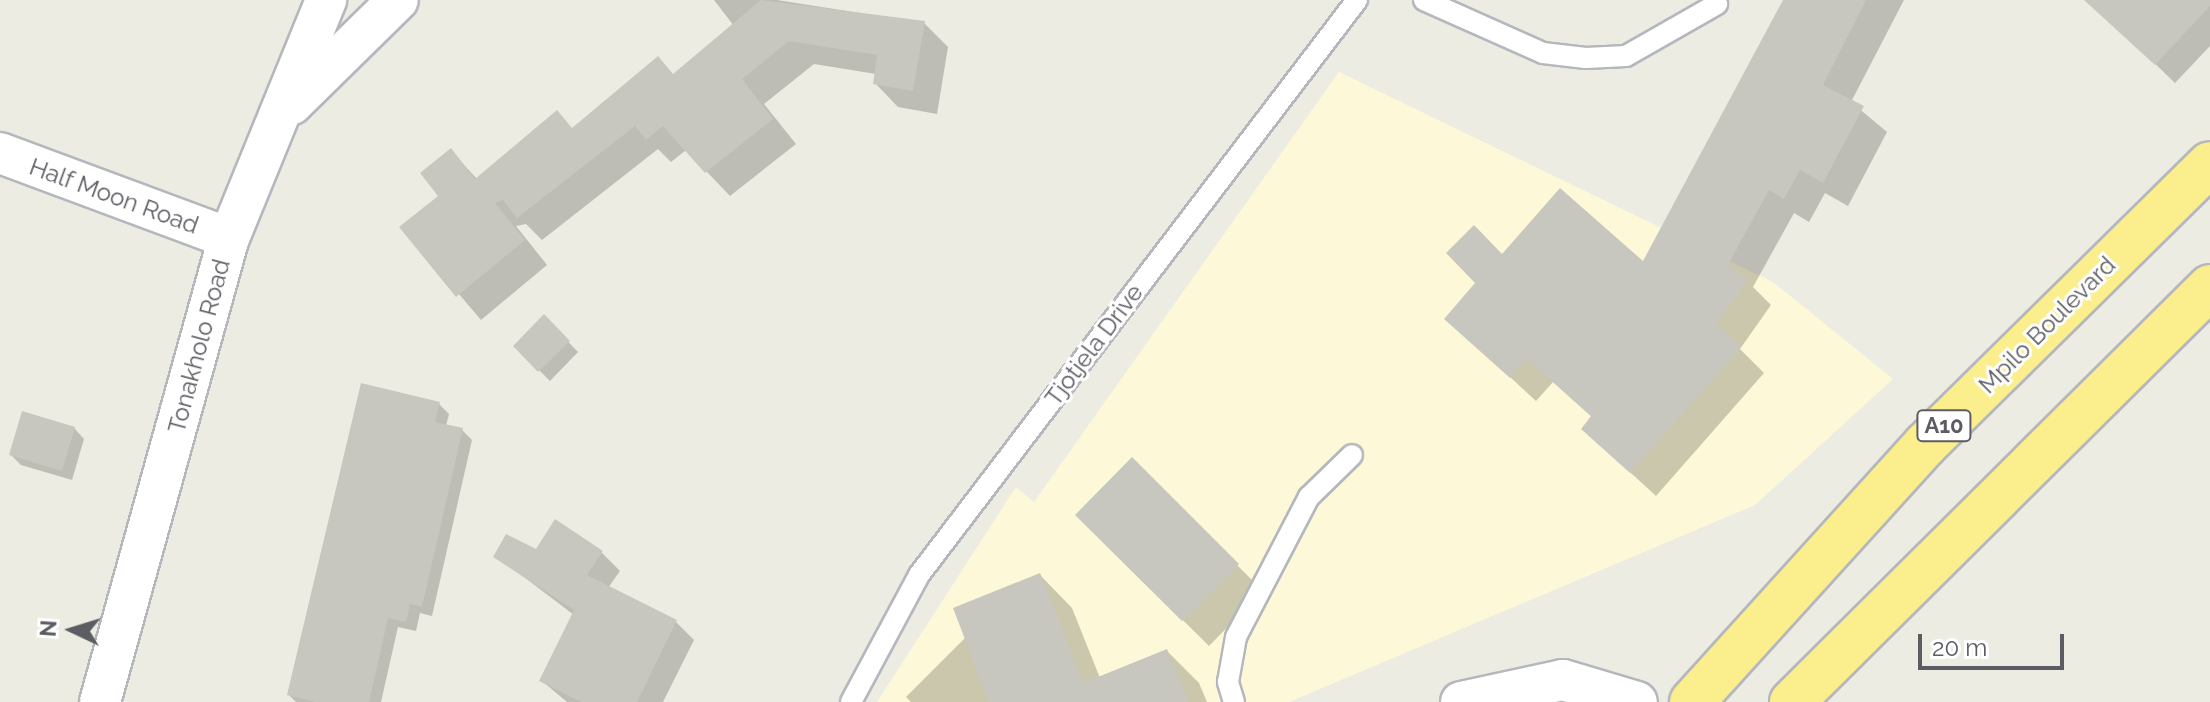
<!DOCTYPE html>
<html>
<head>
<meta charset="utf-8">
<style>
  body { margin:0 }
  #map { position:relative; width:2210px; height:702px; overflow:hidden; background:#edece3; font-family:Raleway,sans-serif }
  div>[style] { position:absolute }
  [style*='--x'] { left:calc(var(--x)*1px); top:calc(var(--y)*1px); width:calc(var(--w)*1px); rotate:calc(var(--a)*1deg) }
  .commercial>* { inset:0; background:#fdf9d8 }
  .shadow>* { inset:0; background:#0003 }
  .building>* { inset:0; background:#c8c7bf }
  .roads { filter:drop-shadow(2px 0 #b5b7bd) drop-shadow(-2px 0 #b5b7bd) drop-shadow(0 2px #b5b7bd) drop-shadow(0 -2px #b5b7bd) }
  .lane>* { height:20px; margin:-10px; padding:0 10px; transform-origin:10px; border-radius:10px; background:#fff }
  .street>* { height:40px; margin:-20px; padding:0 20px; transform-origin:20px; border-radius:20px; background:#fff }
  .highway>* { height:44px; margin:-22px; padding:0 22px; transform-origin:22px; border-radius:22px; background:#faee8d }
  span { translate:-50% -50%; white-space:nowrap; text-align:center; line-height:1.15; -webkit-text-stroke:6px #fff; paint-order:stroke }
  .shield-label span { padding:2px 6px; background:#fff; border:2px solid; border-radius:6px; -webkit-text-stroke-width:0 }
  .shield-label { font-size:22px; color:#5b5d63; font-weight:700 }
  .street-label { font-size:24px; color:#5b5d63 }
  .north { position:absolute; left:32px; top:590px; width:80px; height:80px; -webkit-text-stroke:6px #fff; paint-order:stroke; rotate:274deg; font-size:22px; font-weight:700; line-height:32px; text-align:center; color:#5b5d63 }
  .north::after { content:''; display:block; margin:auto; width:28px; height:36px; background:#5b5d63; clip-path:polygon(50% 0,100% 100%,50% 72%,0 100%) }
  .scale { position:absolute; left:1918px; top:634px; width:146px; height:36px; box-sizing:border-box; border:4px solid #5b5d63; border-top:0; padding-left:10px; font-size:24px; line-height:28px; white-space:nowrap; color:#5b5d63; -webkit-text-stroke:6px #fff; paint-order:stroke }
</style>
</head>
<body>
<div id="map">
  <div class="commercial">
    <i style="clip-path:polygon(1339px 72px,1773px 282px,1893px 379px,1755px 505px,1289px 702px,877px 702px,1016px 487px,1034px 502px)"></i>
  </div>
  <div class="shadow">
    <i style="clip-path:polygon(714px 0,777px 0,924px 23px,948px 47px,937px 114px,898px 107px,875px 83px,876px 74px,814px 64px,764px 104px,796px 144px,730px 196px,686px 150px,671px 162px,658px 149px,542px 240px,526px 224px,516px 226px,547px 265px,481px 320px,402px 227px,441px 196px,451px 151px,478px 180px,674px 76px,734px 26px)"></i>
    <i style="clip-path:polygon(1788px 0,1904px 0,1851px 102px,1887px 132px,1848px 206px,1825px 193px,1809px 222px,1794px 213px,1753px 287px,1771px 305px,1740px 349px,1764px 373px,1656px 496px,1583px 429px,1593px 418px,1553px 382px,1536px 401px,1447px 319px,1502px 256px,1643px 265px)"></i>
    <i style="clip-path:polygon(2089px 0,2210px 0,2210px 46px,2175px 83px)"></i>
    <i style="clip-path:polygon(544px 317px,578px 352px,550px 381px,515px 346px)"></i>
    <i style="clip-path:polygon(439px 404px,449px 414px,446px 426px,462px 430px,472px 440px,432px 616px,420px 613px,416px 631px,398px 627px,381px 702px,296px 702px,289px 695px)"></i>
    <i style="clip-path:polygon(74px 428px,84px 439px,72px 480px,21px 465px,11px 455px)"></i>
    <i style="clip-path:polygon(1132px 460px,1263px 591px,1209px 646px,1077px 515px)"></i>
    <i style="clip-path:polygon(536px 552px,602px 553px,620px 571px,608px 588px,676px 622px,694px 640px,663px 702px,567px 702px,542px 681px,574px 615px,496px 556px)"></i>
    <i style="clip-path:polygon(1040px 575px,1072px 608px,1100px 678px,1167px 651px,1199px 683px,1207px 702px,911px 702px,906px 697px,966px 637px)"></i>
  </div>
  <div class="building">
    <i style="clip-path:polygon(761px 0,925px 21px,913px 91px,873px 84px,877px 55px,789px 41px,742px 79px,773px 119px,705px 173px,663px 126px,646px 140px,635px 126px,517px 218px,503px 200px,495px 203px,525px 240px,456px 297px,399px 227px,438px 196px,420px 173px,451px 148px,475px 179px,557px 110px,572px 128px,658px 56px,673px 74px)"></i>
    <i style="clip-path:polygon(1783px 0,1866px 0,1823px 85px,1864px 106px,1823px 183px,1800px 170px,1784px 199px,1769px 190px,1728px 265px,1748px 279px,1716px 325px,1741px 347px,1630px 473px,1581px 429px,1591px 416px,1527px 359px,1510px 378px,1444px 319px,1475px 283px,1446px 253px,1474px 225px,1502px 254px,1560px 188px,1643px 261px)"></i>
    <i style="clip-path:polygon(2084px 0,2210px 0,2210px 6px,2155px 65px)"></i>
    <i style="clip-path:polygon(544px 314px,570px 341px,538px 372px,513px 346px)"></i>
    <i style="clip-path:polygon(361px 383px,440px 402px,435px 422px,463px 428px,422px 607px,410px 604px,406px 622px,388px 618px,369px 702px,315px 702px,287px 695px)"></i>
    <i style="clip-path:polygon(22px 411px,75px 427px,62px 471px,9px 455px)"></i>
    <i style="clip-path:polygon(1132px 457px,1239px 564px,1182px 621px,1075px 515px)"></i>
    <i style="clip-path:polygon(555px 519px,603px 551px,587px 575px,677px 620px,637px 702px,581px 702px,539px 681px,574px 610px,493px 557px,506px 534px,536px 549px)"></i>
    <i style="clip-path:polygon(1040px 573px,1083px 683px,1167px 649px,1188px 702px,989px 702px,953px 608px)"></i>
  </div>
  <div class="roads">
    <div class="lane">
      <i style="--x:1424;--y:0;--w:130;--a:24"></i>
      <i style="--x:1543;--y:53;--w:43;--a:6.6"></i>
      <i style="--x:1586;--y:58;--w:40;--a:-2.9"></i>
      <i style="--x:1626;--y:56;--w:105;--a:-29.7"></i>
      <i style="--x:851;--y:702;--w:144;--a:-61.8"></i>
      <i style="--x:919;--y:575;--w:723;--a:-52.7"></i>
      <i style="--x:1234;--y:702;--w:21;--a:-107"></i>
      <i style="--x:1228;--y:682;--w:46;--a:-79.9"></i>
      <i style="--x:1236;--y:637;--w:158;--a:-62.5"></i>
      <i style="--x:1309;--y:497;--w:60;--a:-44.3"></i>
    </div>
    <div class="street">
      <i style="--x:292;--y:104;--w:148;--a:-44.5"></i>
      <i style="--x:0;--y:153;--w:244;--a:20.4"></i>
      <i style="--x:100;--y:702;--w:482;--a:-74.5"></i>
      <i style="--x:229;--y:238;--w:257;--a:-67.8"></i>
      <i style="--x:1461;--y:702;--w:104;--a:-12.2"></i>
      <i style="--x:1563;--y:680;--w:77;--a:16.6"></i>
    </div>
    <div class="highway">
      <i style="--x:1692;--y:702;--w:347;--a:-47.8"></i>
      <i style="--x:1925;--y:445;--w:400;--a:-44.6"></i>
      <i style="--x:1792;--y:702;--w:589;--a:-44.79"></i>
    </div>
  </div>
  <div class="shield-label">
    <span style="left:1944px;top:426px">A10</span>
  </div>
  <div class="street-label">
    <span style="left:114px;top:196px;rotate:20deg">Half Moon Road</span>
    <span style="left:2047px;top:325px;rotate:-45deg">Mpilo Boulevard</span>
    <span style="left:1094px;top:345px;rotate:-53deg">Tjotjela Drive</span>
    <span style="left:199px;top:346px;rotate:-75deg">Tonakholo Road</span>
  </div>
  <div class="north">N</div>
  <div class="scale">20 m</div>
</div>
</body>
</html>
